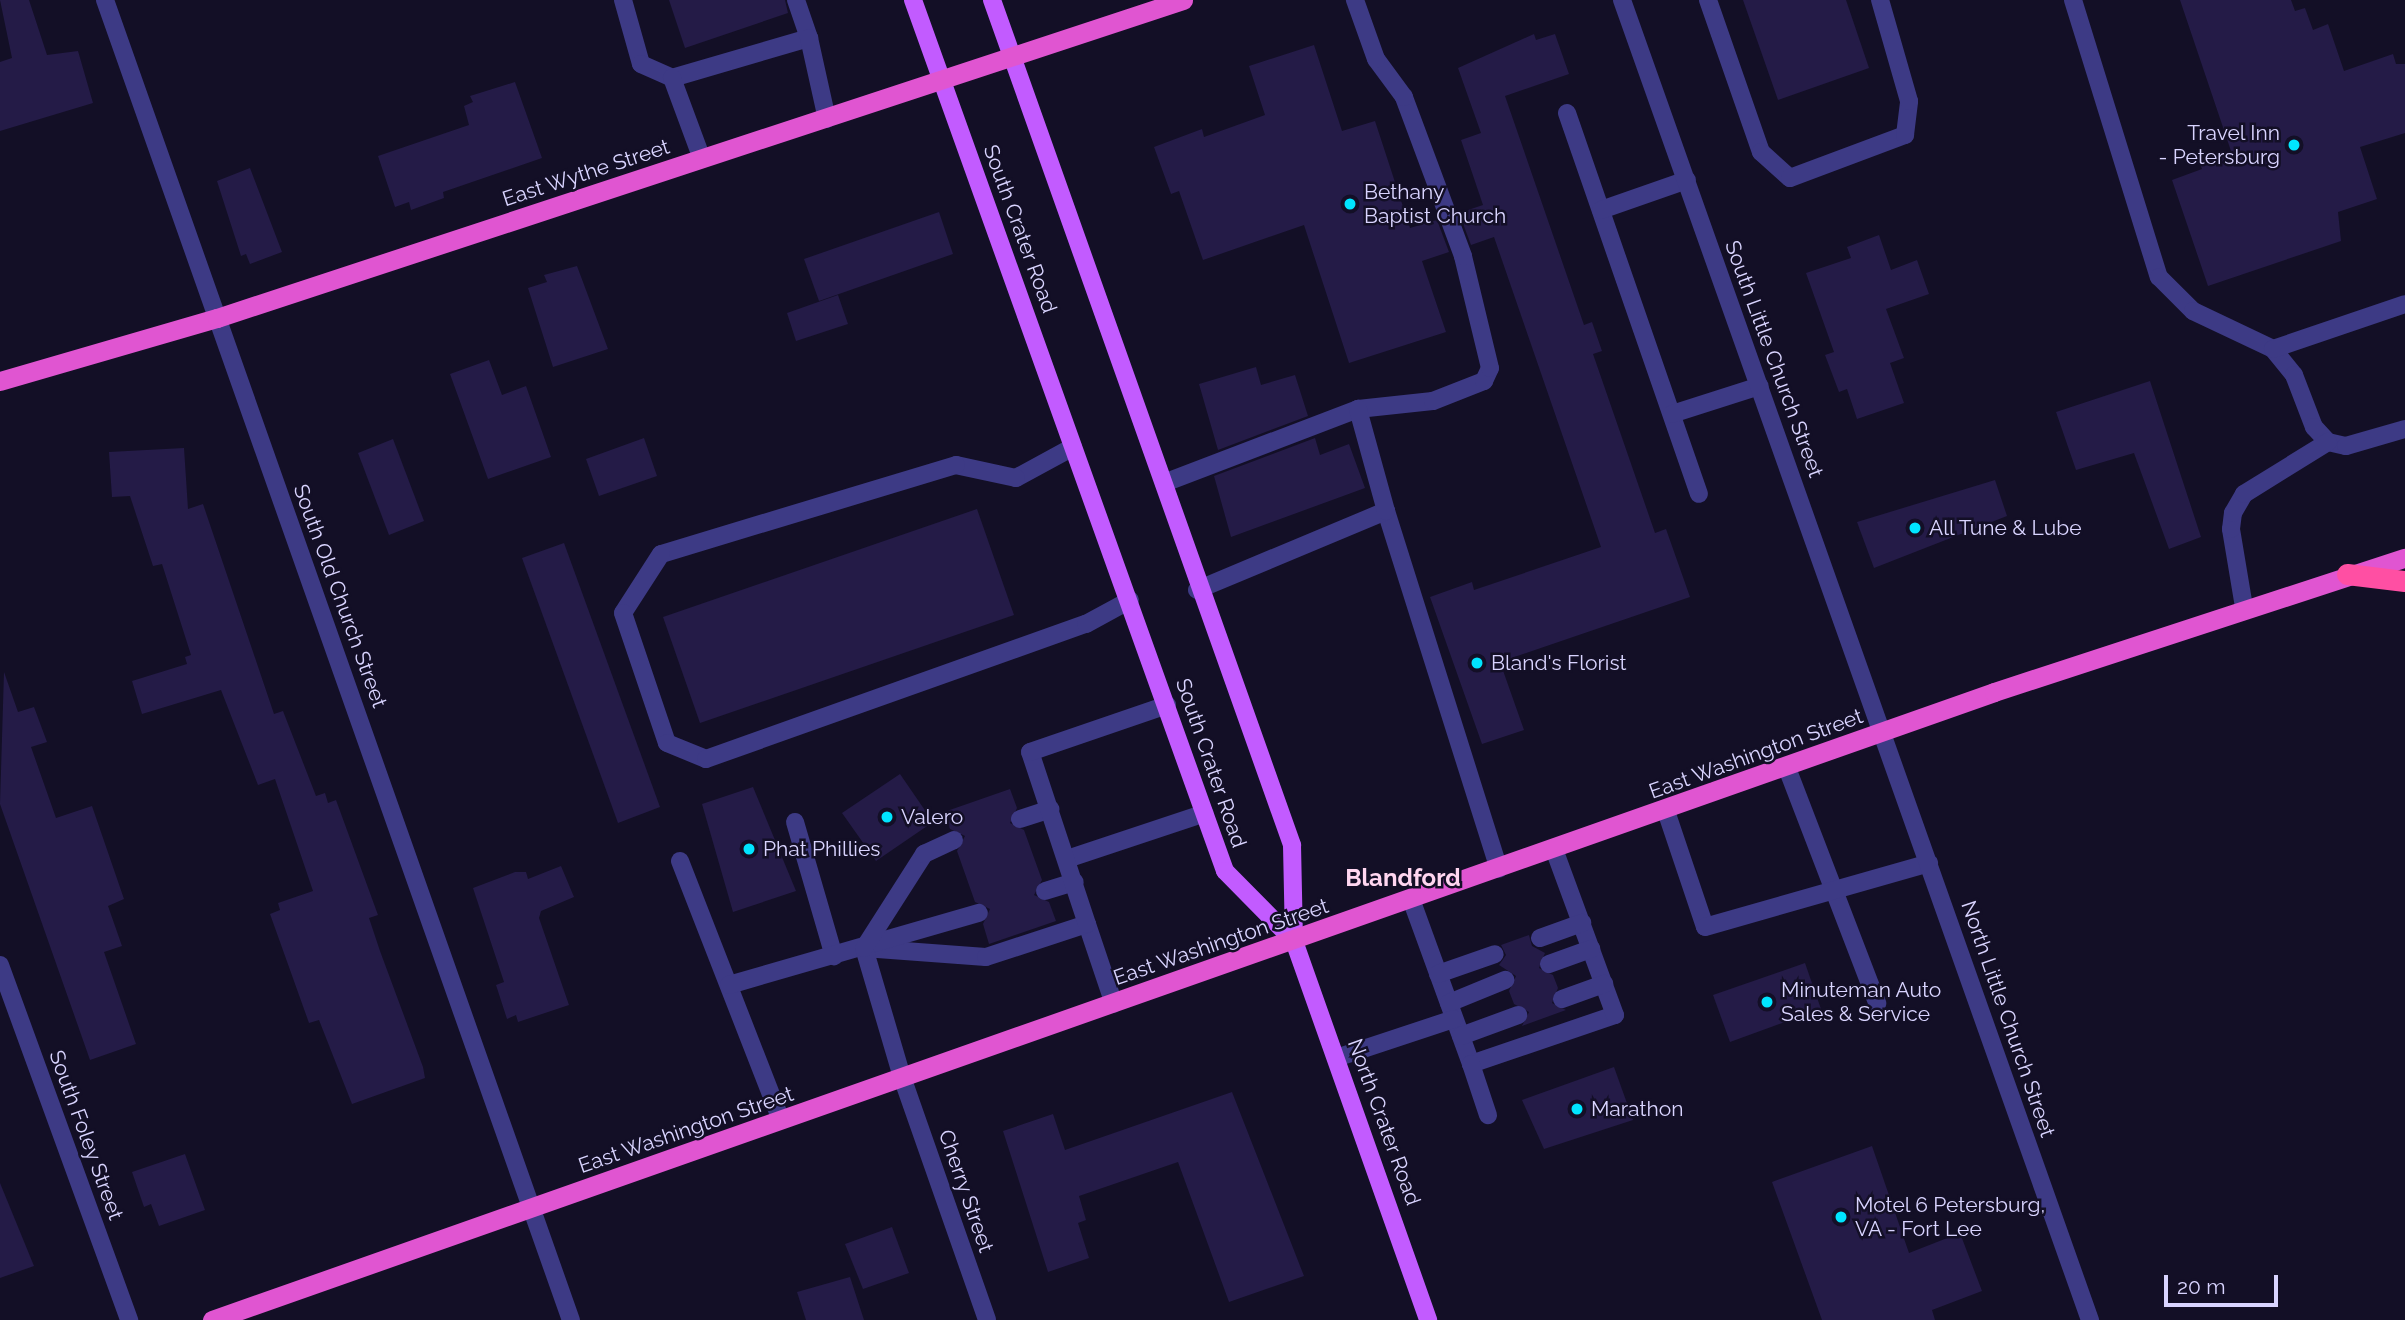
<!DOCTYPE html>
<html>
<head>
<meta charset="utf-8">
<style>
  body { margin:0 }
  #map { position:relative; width:2405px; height:1320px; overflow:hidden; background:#130f26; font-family:Raleway,sans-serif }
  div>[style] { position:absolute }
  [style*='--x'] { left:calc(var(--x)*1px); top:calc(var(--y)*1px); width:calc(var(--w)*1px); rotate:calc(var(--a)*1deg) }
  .building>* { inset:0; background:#241b47 }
  .service>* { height:18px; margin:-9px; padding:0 9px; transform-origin:9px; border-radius:9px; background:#3d3a85 }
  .minor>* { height:18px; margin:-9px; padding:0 9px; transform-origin:9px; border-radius:9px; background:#3d3a85 }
  .primary>* { height:18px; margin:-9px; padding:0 9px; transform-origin:9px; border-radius:9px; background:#c25bff }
  .trunk>* { height:19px; margin:-9.5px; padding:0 9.5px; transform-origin:9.5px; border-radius:9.5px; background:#e055d1 }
  .motorway>* { height:21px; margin:-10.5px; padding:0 10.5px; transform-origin:10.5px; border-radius:10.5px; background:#ff4fa3 }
  .dots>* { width:19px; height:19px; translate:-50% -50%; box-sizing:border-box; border:4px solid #130f26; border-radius:50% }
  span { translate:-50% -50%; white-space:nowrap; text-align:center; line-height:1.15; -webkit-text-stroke:5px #130f26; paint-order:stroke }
  .poi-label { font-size:21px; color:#d9d4ff }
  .right { translate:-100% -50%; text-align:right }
  .left { translate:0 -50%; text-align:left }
  .street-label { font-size:21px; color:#d9d4ff }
  .quarter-label { font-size:24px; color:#ffd6f0; font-weight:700 }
  .scale { position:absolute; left:2164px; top:1275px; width:114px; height:32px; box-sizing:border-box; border:4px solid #d9d4ff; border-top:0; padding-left:9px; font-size:21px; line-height:24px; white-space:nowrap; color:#d9d4ff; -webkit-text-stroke:5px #130f26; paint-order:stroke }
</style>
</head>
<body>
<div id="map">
  <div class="building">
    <i style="clip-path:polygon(0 0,29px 0,47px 55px,78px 51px,93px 103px,0 131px,0 62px,12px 58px)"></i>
    <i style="clip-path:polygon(669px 0,785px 0,788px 13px,685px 48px)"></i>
    <i style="clip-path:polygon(1743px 0,1846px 0,1869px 68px,1778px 100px)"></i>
    <i style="clip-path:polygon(2180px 0,2291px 0,2295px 11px,2305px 8px,2313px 30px,2328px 24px,2344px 71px,2393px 54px,2396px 64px,2405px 64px,2405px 133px,2360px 147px,2377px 199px,2338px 212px,2341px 241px,2208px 286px,2172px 180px,2202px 169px,2199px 162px,2231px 151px)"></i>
    <i style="clip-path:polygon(1534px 34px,1536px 40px,1555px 34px,1569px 74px,1505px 96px,1584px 325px,1592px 322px,1602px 351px,1593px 354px,1655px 533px,1666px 529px,1690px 597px,1500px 662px,1524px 730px,1482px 744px,1430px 597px,1472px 582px,1474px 590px,1601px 547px,1494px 237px,1471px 245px,1459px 213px,1483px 205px,1461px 140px,1481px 133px,1458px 68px)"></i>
    <i style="clip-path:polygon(1314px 45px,1342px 131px,1375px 121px,1410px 228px,1437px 220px,1449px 252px,1422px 261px,1446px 332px,1349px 363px,1304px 225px,1203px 260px,1179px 191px,1171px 194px,1154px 147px,1202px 129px,1204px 137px,1265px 115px,1249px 66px)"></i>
    <i style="clip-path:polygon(515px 82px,542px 158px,443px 192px,444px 198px,411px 210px,409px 202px,395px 207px,378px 156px,469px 125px,464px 106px,473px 102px,470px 96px)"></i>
    <i style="clip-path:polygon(250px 168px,282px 252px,250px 264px,246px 254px,241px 256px,217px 181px)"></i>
    <i style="clip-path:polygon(939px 212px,953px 254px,819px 301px,804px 259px)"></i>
    <i style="clip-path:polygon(1879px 235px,1891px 270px,1917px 260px,1929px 294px,1886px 309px,1904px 358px,1890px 363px,1904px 403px,1857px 419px,1847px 389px,1839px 392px,1825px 355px,1834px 352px,1806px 273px,1851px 258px,1847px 247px)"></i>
    <i style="clip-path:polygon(577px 266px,608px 349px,553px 367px,528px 288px,547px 282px,544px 275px)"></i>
    <i style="clip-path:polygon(838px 295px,848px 324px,796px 341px,787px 313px)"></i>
    <i style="clip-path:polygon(489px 360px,502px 395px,526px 386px,551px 457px,488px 479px,450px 374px)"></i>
    <i style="clip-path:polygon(1256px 367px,1261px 385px,1295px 375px,1308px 416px,1218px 450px,1199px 384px)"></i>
    <i style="clip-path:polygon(2150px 381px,2201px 537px,2169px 549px,2134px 453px,2076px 470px,2056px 412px)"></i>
    <i style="clip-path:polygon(644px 438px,657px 476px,599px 496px,586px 459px)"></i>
    <i style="clip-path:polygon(1315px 438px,1320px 455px,1349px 444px,1365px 488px,1231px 537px,1214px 476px)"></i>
    <i style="clip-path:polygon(393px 439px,424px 521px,389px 535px,358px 453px)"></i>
    <i style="clip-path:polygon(184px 448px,188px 509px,203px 504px,274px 714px,283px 711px,316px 796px,325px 793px,328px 803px,336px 800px,378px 915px,369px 918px,380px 951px,423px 1067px,425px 1078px,352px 1104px,319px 1020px,309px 1023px,270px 914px,280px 910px,278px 903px,313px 891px,275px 779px,258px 785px,221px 690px,142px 714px,132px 681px,187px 664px,185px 657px,191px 655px,162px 564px,153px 566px,130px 496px,112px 497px,109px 452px)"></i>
    <i style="clip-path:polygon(1995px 480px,2007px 516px,1874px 568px,1857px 522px)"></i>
    <i style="clip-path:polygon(977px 509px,1014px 615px,700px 723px,663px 617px)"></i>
    <i style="clip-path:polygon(564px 543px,660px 807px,618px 823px,522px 558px)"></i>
    <i style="clip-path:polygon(4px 672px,18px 712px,34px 707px,47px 742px,31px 747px,56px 818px,92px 806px,124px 899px,108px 906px,122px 946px,104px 952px,136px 1044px,90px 1060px,0 804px)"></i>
    <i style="clip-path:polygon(900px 774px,933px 822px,876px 861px,842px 813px)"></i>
    <i style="clip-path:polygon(753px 787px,796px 891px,733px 912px,702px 804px)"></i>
    <i style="clip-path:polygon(1010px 789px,1017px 808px,1010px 823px,1024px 830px,1042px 880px,1034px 895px,1049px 902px,1056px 921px,989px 944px,983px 924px,990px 909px,975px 902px,957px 851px,965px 836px,950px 829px,944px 812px)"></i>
    <i style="clip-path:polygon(561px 866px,574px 897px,541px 911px,539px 918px,569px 1005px,518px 1022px,516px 1015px,507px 1019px,496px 985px,504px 982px,473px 888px,515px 872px,526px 872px,528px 879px)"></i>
    <i style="clip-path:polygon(1529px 935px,1532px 946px,1545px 953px,1539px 968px,1553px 975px,1558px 988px,1552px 1003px,1566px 1010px,1522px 1026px,1529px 1012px,1514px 1004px,1509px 991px,1516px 976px,1499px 965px,1506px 955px,1501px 945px)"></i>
    <i style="clip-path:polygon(1805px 963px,1821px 1009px,1730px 1042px,1713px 995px)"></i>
    <i style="clip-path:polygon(1614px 1067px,1633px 1120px,1544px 1149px,1522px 1100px)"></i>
    <i style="clip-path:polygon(1232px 1092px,1304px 1276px,1229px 1302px,1178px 1162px,1079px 1196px,1086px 1220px,1078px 1223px,1089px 1258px,1048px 1272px,1003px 1131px,1053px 1114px,1065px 1150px)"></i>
    <i style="clip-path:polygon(1872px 1146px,1909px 1253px,1960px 1233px,1982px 1291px,1932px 1310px,1935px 1320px,1822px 1320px,1772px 1182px)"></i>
    <i style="clip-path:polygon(185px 1154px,205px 1210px,159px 1226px,151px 1204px,144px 1207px,132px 1172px)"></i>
    <i style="clip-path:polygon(0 1183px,34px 1266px,0 1278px)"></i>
    <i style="clip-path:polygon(892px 1227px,909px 1273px,863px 1289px,845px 1244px)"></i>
    <i style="clip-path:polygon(850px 1277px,864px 1320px,806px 1320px,797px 1292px)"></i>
  </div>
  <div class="service">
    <i style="--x:623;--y:0;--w:66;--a:74.3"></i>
    <i style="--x:641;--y:64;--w:34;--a:24"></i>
    <i style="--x:672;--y:78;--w:143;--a:-16.3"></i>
    <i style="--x:809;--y:38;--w:40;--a:-108.9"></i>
    <i style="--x:1708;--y:0;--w:161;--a:70.8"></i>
    <i style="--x:1761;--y:152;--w:39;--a:42"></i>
    <i style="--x:1790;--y:178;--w:123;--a:-20.5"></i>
    <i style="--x:1905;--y:135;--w:34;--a:-83"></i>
    <i style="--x:1909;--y:101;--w:105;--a:-106"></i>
    <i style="--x:2073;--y:0;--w:290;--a:72.8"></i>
    <i style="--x:2159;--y:277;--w:48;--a:45"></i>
    <i style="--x:2193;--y:311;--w:89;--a:25.4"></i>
    <i style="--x:2273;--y:349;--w:33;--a:51"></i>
    <i style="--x:2294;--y:375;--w:56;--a:69"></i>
    <i style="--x:2314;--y:427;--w:21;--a:47"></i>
    <i style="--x:2328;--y:442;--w:18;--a:13"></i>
    <i style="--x:2346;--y:446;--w:61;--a:-16.1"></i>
    <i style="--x:809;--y:38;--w:83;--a:77.5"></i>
    <i style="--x:672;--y:78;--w:86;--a:69.7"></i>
    <i style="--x:1567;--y:113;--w:403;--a:70.9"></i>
    <i style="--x:1601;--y:210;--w:91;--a:-19.2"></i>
    <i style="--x:2273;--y:349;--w:139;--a:-18.8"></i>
    <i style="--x:1672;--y:414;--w:92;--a:-17.7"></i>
    <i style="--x:1073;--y:447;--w:65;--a:151.5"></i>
    <i style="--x:1016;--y:478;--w:61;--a:-167.8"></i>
    <i style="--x:956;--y:465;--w:308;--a:163.2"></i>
    <i style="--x:661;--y:554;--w:70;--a:122.8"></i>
    <i style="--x:623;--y:613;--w:137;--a:71.3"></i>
    <i style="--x:667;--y:743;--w:42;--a:22.3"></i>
    <i style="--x:706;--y:759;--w:403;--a:-19.6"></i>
    <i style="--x:1086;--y:624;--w:50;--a:-28.6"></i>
    <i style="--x:1164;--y:483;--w:208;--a:-20.9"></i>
    <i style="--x:1358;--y:409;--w:75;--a:-6.1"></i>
    <i style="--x:1433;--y:401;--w:55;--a:-21.4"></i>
    <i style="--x:1484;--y:381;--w:14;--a:-65"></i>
    <i style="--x:1490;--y:368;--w:115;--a:-103.6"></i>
    <i style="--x:1463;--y:256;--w:170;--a:-110.4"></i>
    <i style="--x:1404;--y:97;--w:47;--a:-126.4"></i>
    <i style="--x:1376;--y:59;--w:63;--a:-109.6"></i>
    <i style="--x:1386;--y:511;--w:375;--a:72.5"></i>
    <i style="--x:1197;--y:590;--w:205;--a:-22.7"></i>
    <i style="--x:1386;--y:511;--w:106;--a:-105.4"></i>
    <i style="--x:2244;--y:607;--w:79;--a:-99.5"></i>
    <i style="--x:2231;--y:529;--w:16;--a:-83"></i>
    <i style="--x:2233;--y:513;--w:22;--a:-60"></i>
    <i style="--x:2244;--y:494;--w:99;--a:-31.8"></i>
    <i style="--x:1787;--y:768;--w:252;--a:69"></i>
    <i style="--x:1666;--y:811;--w:122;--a:71.4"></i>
    <i style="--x:1705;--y:927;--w:233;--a:-15.9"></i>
    <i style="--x:1020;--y:819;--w:32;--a:-18"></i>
    <i style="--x:795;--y:822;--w:140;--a:73.8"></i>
    <i style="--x:1067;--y:859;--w:145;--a:-18.4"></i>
    <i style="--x:680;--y:861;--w:278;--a:68.7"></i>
    <i style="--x:1045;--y:891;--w:31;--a:-17"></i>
    <i style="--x:1411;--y:899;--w:176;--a:70"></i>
    <i style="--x:1471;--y:1064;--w:152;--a:-18.8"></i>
    <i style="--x:1615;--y:1015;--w:177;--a:-110.2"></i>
    <i style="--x:1087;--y:924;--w:84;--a:71.4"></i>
    <i style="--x:1540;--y:938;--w:45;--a:-19.7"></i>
    <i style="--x:864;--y:948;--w:122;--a:4.2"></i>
    <i style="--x:986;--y:957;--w:106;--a:-18.1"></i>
    <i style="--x:1087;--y:924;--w:181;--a:-108.3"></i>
    <i style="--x:1030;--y:752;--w:145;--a:-18.9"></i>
    <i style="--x:1549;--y:964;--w:45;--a:-19.7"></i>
    <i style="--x:1438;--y:974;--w:60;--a:-19.3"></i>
    <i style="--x:729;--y:985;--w:260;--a:-16.1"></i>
    <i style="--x:1562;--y:999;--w:45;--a:-19.7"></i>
    <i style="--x:1449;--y:1003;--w:61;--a:-22.3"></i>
    <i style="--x:1461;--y:1036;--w:61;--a:-20.2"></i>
    <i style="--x:1336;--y:1058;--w:124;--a:-18.3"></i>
    <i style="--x:1471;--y:1064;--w:54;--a:71.6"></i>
    <i style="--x:902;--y:1077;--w:134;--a:-106.4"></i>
    <i style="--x:864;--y:948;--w:112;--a:-57.4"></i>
    <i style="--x:924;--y:854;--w:33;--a:-25"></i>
  </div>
  <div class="minor">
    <i style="--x:105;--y:0;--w:1400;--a:70.56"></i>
    <i style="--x:1622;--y:0;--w:1401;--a:70.48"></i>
    <i style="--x:0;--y:965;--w:378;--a:70"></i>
    <i style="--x:902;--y:1077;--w:257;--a:70.7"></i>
  </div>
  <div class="primary">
    <i style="--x:913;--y:0;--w:925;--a:70.29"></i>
    <i style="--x:1225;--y:871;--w:98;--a:45.4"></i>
    <i style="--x:992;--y:0;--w:897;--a:70.45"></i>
    <i style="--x:1292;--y:845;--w:96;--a:88.8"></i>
    <i style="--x:1294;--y:941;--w:402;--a:70.5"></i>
  </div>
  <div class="trunk">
    <i style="--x:0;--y:381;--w:226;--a:-16.2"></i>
    <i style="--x:217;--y:318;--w:1017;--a:-18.22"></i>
    <i style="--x:212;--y:1320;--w:1889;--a:-19.41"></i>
    <i style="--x:1994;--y:692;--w:432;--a:-18.1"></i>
  </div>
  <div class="motorway">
    <i style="--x:2347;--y:574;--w:58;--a:6.9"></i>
  </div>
  <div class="dots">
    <i style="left:2294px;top:145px;background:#00e5ff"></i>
    <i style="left:1350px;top:204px;background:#00e5ff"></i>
    <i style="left:1915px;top:528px;background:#00e5ff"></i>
    <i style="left:1477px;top:663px;background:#00e5ff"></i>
    <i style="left:887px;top:817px;background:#00e5ff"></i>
    <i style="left:749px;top:849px;background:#00e5ff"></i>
    <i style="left:1767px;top:1002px;background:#00e5ff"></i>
    <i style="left:1577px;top:1109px;background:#00e5ff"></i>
    <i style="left:1841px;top:1217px;background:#00e5ff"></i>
  </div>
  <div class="poi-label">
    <span class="right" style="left:2280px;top:145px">Travel Inn<br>- Petersburg</span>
    <span class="left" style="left:1364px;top:204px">Bethany<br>Baptist Church</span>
    <span class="left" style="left:1929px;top:528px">All Tune &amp; Lube</span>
    <span class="left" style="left:1491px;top:663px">Bland's Florist</span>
    <span class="left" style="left:901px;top:817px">Valero</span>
    <span class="left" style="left:763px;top:849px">Phat Phillies</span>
    <span class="left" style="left:1781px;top:1002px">Minuteman Auto<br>Sales &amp; Service</span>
    <span class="left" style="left:1591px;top:1109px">Marathon</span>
    <span class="left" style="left:1855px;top:1217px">Motel 6 Petersburg,<br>VA - Fort Lee</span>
  </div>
  <div class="street-label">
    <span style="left:586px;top:173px;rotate:-18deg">East Wythe Street</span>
    <span style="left:1020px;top:229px;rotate:70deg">South Crater Road</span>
    <span style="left:1774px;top:359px;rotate:70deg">South Little Church Street</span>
    <span style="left:340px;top:596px;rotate:70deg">South Old Church Street</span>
    <span style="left:1756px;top:754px;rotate:-20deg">East Washington Street</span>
    <span style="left:1211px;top:763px;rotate:71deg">South Crater Road</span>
    <span style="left:1221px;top:942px;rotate:-19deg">East Washington Street</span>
    <span style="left:2008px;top:1019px;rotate:71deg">North Little Church Street</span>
    <span style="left:1384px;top:1122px;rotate:70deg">North Crater Road</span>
    <span style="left:686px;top:1130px;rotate:-19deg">East Washington Street</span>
    <span style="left:86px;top:1135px;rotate:70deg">South Foley Street</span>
    <span style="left:966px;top:1191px;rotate:71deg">Cherry Street</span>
  </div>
  <div class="quarter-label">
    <span style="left:1403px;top:878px">Blandford</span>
  </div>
  <div class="scale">20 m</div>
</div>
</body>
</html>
